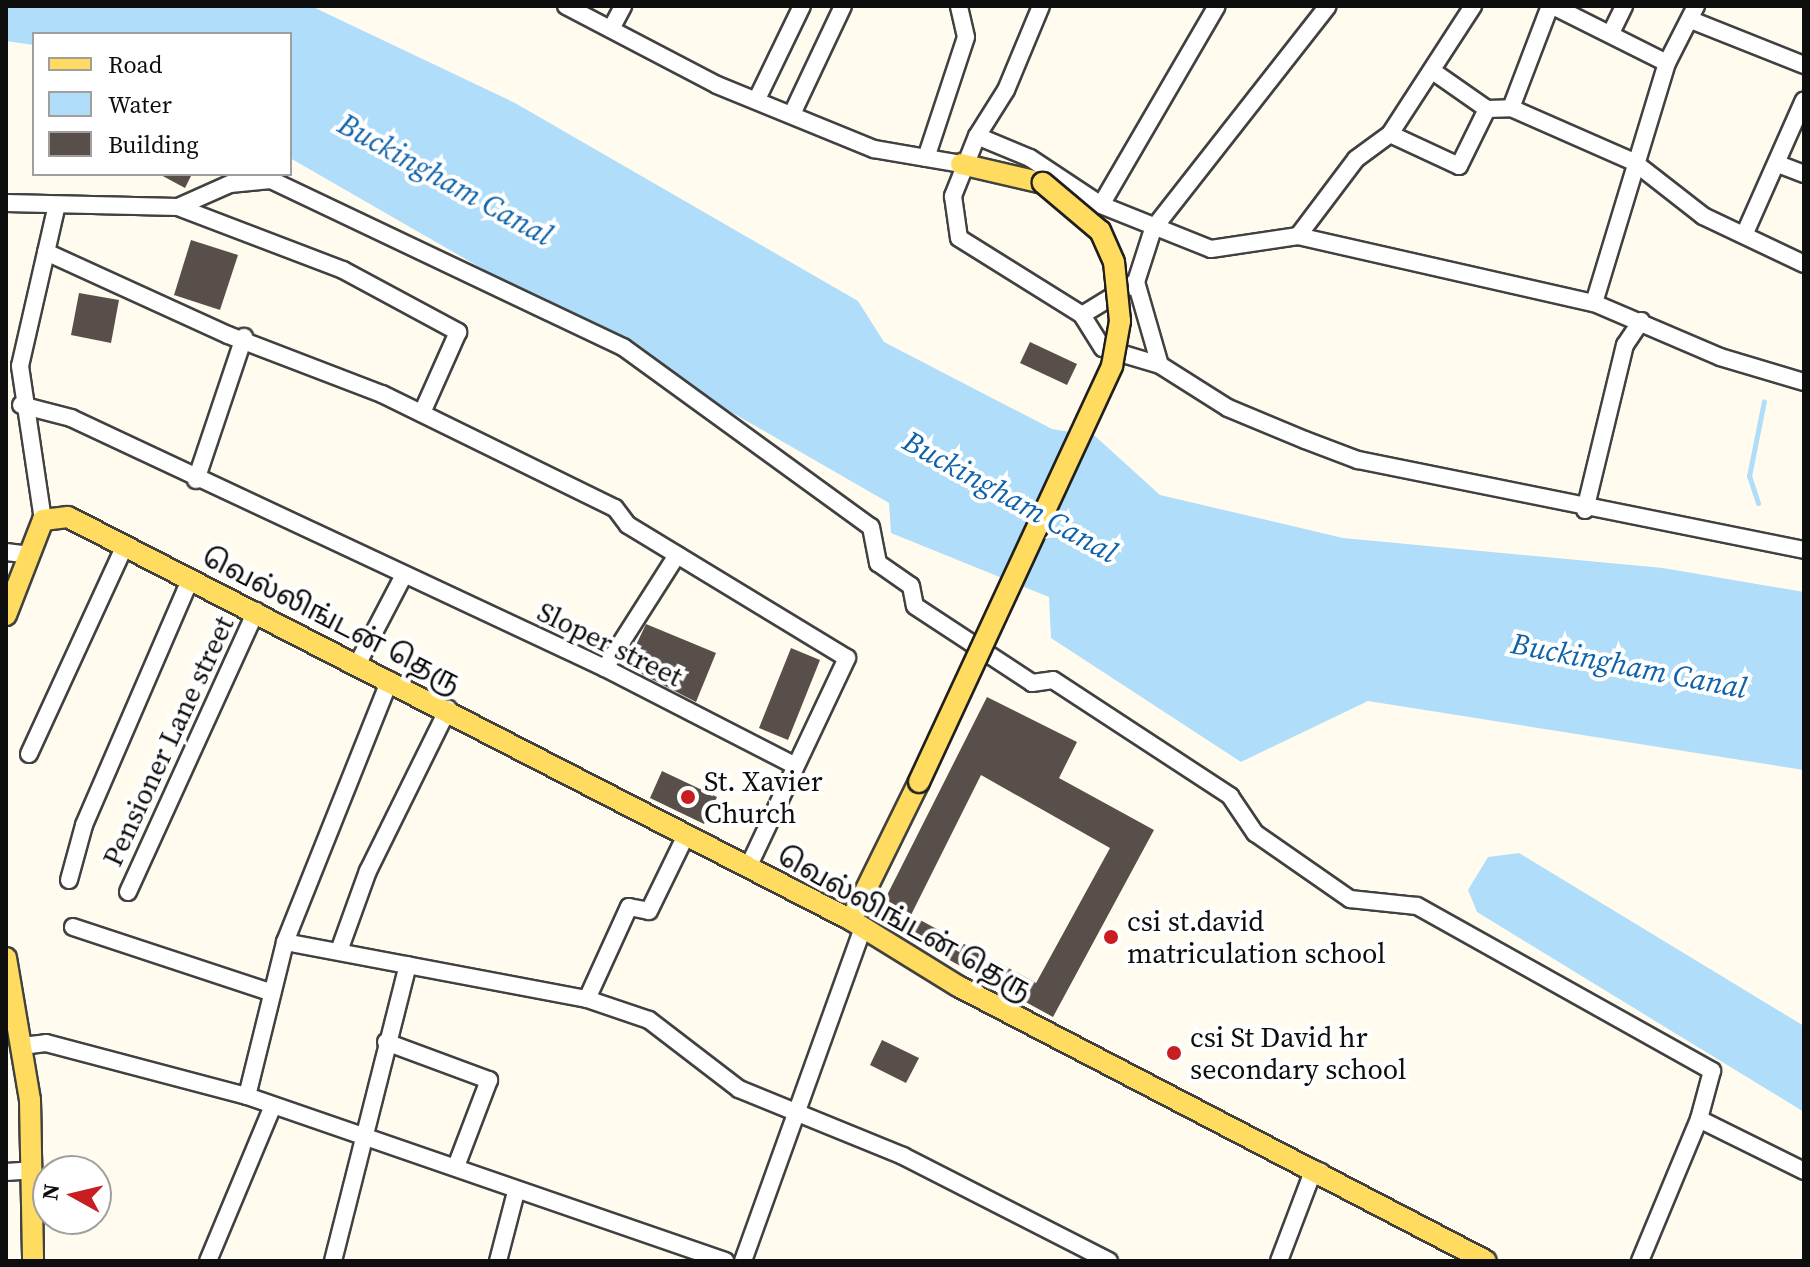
<!DOCTYPE html>
<html>
<head>
<meta charset="utf-8">
<style>
  body { margin:0 }
  #map { position:relative; width:1810px; height:1267px; overflow:hidden; background:#fffcef; font-family:"Source Serif 4","Noto Sans Tamil",serif }
  div>[style] { position:absolute }
  [style*='--x'] { left:calc(var(--x)*1px); top:calc(var(--y)*1px); width:calc(var(--w)*1px); rotate:calc(var(--a)*1deg) }
  .water>* { inset:0; background:#b0ddfa }
  .stream>* { height:5px; margin:-2.5px; padding:0 2.5px; transform-origin:2.5px; border-radius:2.5px; background:#b0ddfa }
  .building>* { inset:0; background:#584f4a }
  .roads { filter:drop-shadow(2px 0 #414141) drop-shadow(-2px 0 #414141) drop-shadow(0 2px #414141) drop-shadow(0 -2px #414141) }
  .minor>* { height:16px; margin:-8px; padding:0 8px; transform-origin:8px; border-radius:8px; background:#fff }
  .major>* { height:20px; margin:-10px; padding:0 10px; transform-origin:10px; border-radius:10px; background:#ffdb5f }
  .bridges { filter:drop-shadow(2px 0 #1f1f1f) drop-shadow(-2px 0 #1f1f1f) drop-shadow(0 2px #1f1f1f) drop-shadow(0 -2px #1f1f1f) }
  .major-bridge>* { height:20px; margin:-10px; padding:0 10px; transform-origin:10px; border-radius:10px; background:#ffdb5f }
  .dots>* { width:22px; height:22px; translate:-50% -50%; box-sizing:border-box; border:4px solid #fff; border-radius:50% }
  span { translate:-50% -50%; white-space:nowrap; text-align:center; line-height:1.15; -webkit-text-stroke:8px #fff; paint-order:stroke }
  .street-label { font-size:28px; color:#0e0e0e }
  .poi-label { font-size:28px; color:#0e0e0e }
  .left { translate:0 -50%; text-align:left }
  .water-label { font-size:30px; color:#0f62a9; font-style:italic }
  .frame { position:absolute; inset:0; border:8px solid #0e0e0e; pointer-events:none }
  .legend { position:absolute; left:32px; top:32px; width:260px; height:144px; box-sizing:border-box; background:#fff; border:2px solid #9f9f9f; margin:0; padding:10px 14px; list-style:none; font-size:24px; color:#0e0e0e }
  .legend li { display:flex; align-items:center; gap:16px; height:40px }
  .legend b { width:40px; border:2px solid #9f9f9f }
  .north { position:absolute; left:32px; top:1155px; width:80px; height:80px; box-sizing:border-box; background:#fff; border:2px solid #9f9f9f; border-radius:50%; rotate:278deg; font-size:22px; font-weight:700; line-height:32px; text-align:center; color:#0e0e0e }
  .north::after { content:''; display:block; margin:auto; width:28px; height:36px; background:#c81d21; clip-path:polygon(50% 0,100% 100%,50% 72%,0 100%) }
</style>
</head>
<body>
<div id="map">
  <div class="water">
    <i style="clip-path:polygon(6px 6px,311px 6px,515px 103px,858px 301px,884px 342px,1052px 429px,1095px 436px,1160px 495px,1343px 538px,1663px 568px,1804px 592px,1804px 770px,1368px 701px,1241px 762px,1051px 638px,1049px 597px,891px 533px,889px 503px,290px 158px,290px 34px,34px 34px,34px 45px,6px 41px)"></i>
    <i style="clip-path:polygon(1519px 853px,1804px 1026px,1804px 1112px,1477px 912px,1468px 890px,1488px 857px)"></i>
  </div>
  <div class="stream">
    <i style="--x:1758;--y:503;--w:28;--a:-108"></i>
    <i style="--x:1749;--y:476;--w:76;--a:-78.7"></i>
  </div>
  <div class="building">
    <i style="clip-path:polygon(159px 174px,192px 174px,185px 188px)"></i>
    <i style="clip-path:polygon(191px 240px,238px 255px,220px 310px,174px 295px)"></i>
    <i style="clip-path:polygon(79px 293px,119px 300px,111px 343px,71px 335px)"></i>
    <i style="clip-path:polygon(1030px 342px,1077px 364px,1067px 385px,1020px 363px)"></i>
    <i style="clip-path:polygon(646px 624px,716px 653px,696px 702px,626px 666px)"></i>
    <i style="clip-path:polygon(791px 648px,820px 660px,788px 740px,759px 728px)"></i>
    <i style="clip-path:polygon(evenodd,987px 697px,1077px 742px,1059px 778px,1154px 830px,1053px 1017px,875px 919px,987px 697px,981px 775px,1110px 848px,1036px 983px,911px 915px,981px 775px)"></i>
    <i style="clip-path:polygon(662px 771px,717px 797px,704px 824px,650px 798px)"></i>
    <i style="clip-path:polygon(882px 1040px,919px 1058px,906px 1083px,870px 1065px)"></i>
  </div>
  <div class="roads">
    <div class="minor">
      <i style="--x:566;--y:6;--w:170;--a:27.6"></i>
      <i style="--x:717;--y:85;--w:170;--a:22.2"></i>
      <i style="--x:874;--y:149;--w:88;--a:9.8"></i>
      <i style="--x:1041;--y:6;--w:91;--a:112.6"></i>
      <i style="--x:1006;--y:90;--w:54;--a:122.2"></i>
      <i style="--x:977;--y:136;--w:57;--a:22.5"></i>
      <i style="--x:1030;--y:158;--w:85;--a:33.5"></i>
      <i style="--x:1101;--y:205;--w:118;--a:21.8"></i>
      <i style="--x:1211;--y:249;--w:88;--a:-8.5"></i>
      <i style="--x:1298;--y:236;--w:303;--a:12.8"></i>
      <i style="--x:1594;--y:303;--w:137;--a:23.2"></i>
      <i style="--x:1720;--y:357;--w:88;--a:16.6"></i>
      <i style="--x:1553;--y:6;--w:127;--a:26.6"></i>
      <i style="--x:1691;--y:20;--w:122;--a:21.7"></i>
      <i style="--x:611;--y:29;--w:26;--a:-62"></i>
      <i style="--x:1611;--y:33;--w:30;--a:-64"></i>
      <i style="--x:1434;--y:72;--w:65;--a:34.9"></i>
      <i style="--x:757;--y:99;--w:103;--a:-64.2"></i>
      <i style="--x:1511;--y:108;--w:109;--a:-69.1"></i>
      <i style="--x:792;--y:114;--w:119;--a:-64.7"></i>
      <i style="--x:1390;--y:134;--w:76;--a:24.9"></i>
      <i style="--x:1459;--y:166;--w:64;--a:-63.8"></i>
      <i style="--x:1487;--y:109;--w:24;--a:-2"></i>
      <i style="--x:1511;--y:108;--w:134;--a:23.7"></i>
      <i style="--x:1634;--y:162;--w:88;--a:38"></i>
      <i style="--x:1703;--y:216;--w:112;--a:25.4"></i>
      <i style="--x:977;--y:136;--w:65;--a:111.8"></i>
      <i style="--x:953;--y:196;--w:42;--a:81.9"></i>
      <i style="--x:959;--y:238;--w:145;--a:32"></i>
      <i style="--x:1082;--y:315;--w:63;--a:-31.4"></i>
      <i style="--x:1136;--y:282;--w:56;--a:-72.2"></i>
      <i style="--x:1153;--y:229;--w:283;--a:-51.9"></i>
      <i style="--x:926;--y:158;--w:127;--a:-71.7"></i>
      <i style="--x:966;--y:37;--w:32;--a:-103"></i>
      <i style="--x:1778;--y:164;--w:28;--a:21"></i>
      <i style="--x:6;--y:203;--w:172;--a:1.3"></i>
      <i style="--x:178;--y:207;--w:57;--a:-23.9"></i>
      <i style="--x:230;--y:184;--w:41;--a:-5.6"></i>
      <i style="--x:271;--y:180;--w:390;--a:25.4"></i>
      <i style="--x:623;--y:347;--w:306;--a:36"></i>
      <i style="--x:871;--y:527;--w:37;--a:79"></i>
      <i style="--x:878;--y:563;--w:40;--a:34.9"></i>
      <i style="--x:911;--y:586;--w:20;--a:79"></i>
      <i style="--x:915;--y:606;--w:140;--a:33.3"></i>
      <i style="--x:1032;--y:683;--w:21;--a:-8"></i>
      <i style="--x:1053;--y:680;--w:212;--a:33.2"></i>
      <i style="--x:1230;--y:796;--w:45;--a:56"></i>
      <i style="--x:1255;--y:833;--w:116;--a:34.8"></i>
      <i style="--x:1350;--y:899;--w:67;--a:6"></i>
      <i style="--x:1417;--y:906;--w:338;--a:29.2"></i>
      <i style="--x:1712;--y:1071;--w:50;--a:105.2"></i>
      <i style="--x:1699;--y:1119;--w:117;--a:26.3"></i>
      <i style="--x:1101;--y:205;--w:230;--a:-59.8"></i>
      <i style="--x:178;--y:207;--w:177;--a:20.9"></i>
      <i style="--x:343;--y:270;--w:131;--a:28.3"></i>
      <i style="--x:458;--y:332;--w:89;--a:114"></i>
      <i style="--x:1745;--y:233;--w:145;--a:-66.1"></i>
      <i style="--x:1298;--y:236;--w:96;--a:-53"></i>
      <i style="--x:1356;--y:159;--w:42;--a:-36.3"></i>
      <i style="--x:1390;--y:134;--w:153;--a:-57"></i>
      <i style="--x:46;--y:252;--w:200;--a:24.5"></i>
      <i style="--x:228;--y:335;--w:165;--a:21"></i>
      <i style="--x:382;--y:394;--w:259;--a:26.1"></i>
      <i style="--x:615;--y:508;--w:21;--a:53"></i>
      <i style="--x:628;--y:525;--w:256;--a:31.3"></i>
      <i style="--x:847;--y:658;--w:231;--a:115.3"></i>
      <i style="--x:1136;--y:282;--w:86;--a:73.9"></i>
      <i style="--x:1160;--y:365;--w:80;--a:32.3"></i>
      <i style="--x:1228;--y:408;--w:83;--a:22.6"></i>
      <i style="--x:1305;--y:440;--w:57;--a:20.7"></i>
      <i style="--x:1358;--y:460;--w:455;--a:11.4"></i>
      <i style="--x:1594;--y:303;--w:251;--a:-73.1"></i>
      <i style="--x:1667;--y:63;--w:64;--a:-63"></i>
      <i style="--x:1082;--y:315;--w:39;--a:58"></i>
      <i style="--x:1103;--y:348;--w:59;--a:16.6"></i>
      <i style="--x:21;--y:405;--w:52;--a:14.6"></i>
      <i style="--x:71;--y:418;--w:590;--a:25.09"></i>
      <i style="--x:605;--y:668;--w:210;--a:27.2"></i>
      <i style="--x:196;--y:480;--w:151;--a:-71.4"></i>
      <i style="--x:1585;--y:510;--w:170;--a:-76.4"></i>
      <i style="--x:1625;--y:345;--w:29;--a:-56"></i>
      <i style="--x:43;--y:520;--w:156;--a:-98.5"></i>
      <i style="--x:20;--y:366;--w:161;--a:-77.1"></i>
      <i style="--x:6;--y:552;--w:24;--a:7"></i>
      <i style="--x:358;--y:663;--w:97;--a:-62.4"></i>
      <i style="--x:605;--y:668;--w:134;--a:-57.5"></i>
      <i style="--x:29;--y:754;--w:230;--a:-65.3"></i>
      <i style="--x:69;--y:880;--w:57;--a:-74.7"></i>
      <i style="--x:84;--y:825;--w:269;--a:-66.6"></i>
      <i style="--x:128;--y:892;--w:309;--a:-65.5"></i>
      <i style="--x:73;--y:927;--w:210;--a:18.3"></i>
      <i style="--x:285;--y:942;--w:307;--a:10.7"></i>
      <i style="--x:587;--y:999;--w:101;--a:-65.5"></i>
      <i style="--x:629;--y:907;--w:20;--a:11"></i>
      <i style="--x:649;--y:911;--w:85;--a:-64"></i>
      <i style="--x:339;--y:951;--w:85;--a:-70.1"></i>
      <i style="--x:368;--y:871;--w:181;--a:-63.7"></i>
      <i style="--x:587;--y:999;--w:65;--a:18.7"></i>
      <i style="--x:649;--y:1020;--w:113;--a:37.5"></i>
      <i style="--x:739;--y:1089;--w:177;--a:22.2"></i>
      <i style="--x:903;--y:1156;--w:231;--a:27"></i>
      <i style="--x:386;--y:1042;--w:110;--a:20.3"></i>
      <i style="--x:489;--y:1080;--w:90;--a:110.9"></i>
      <i style="--x:22;--y:1046;--w:24;--a:-7"></i>
      <i style="--x:46;--y:1043;--w:208;--a:14.8"></i>
      <i style="--x:247;--y:1096;--w:506;--a:19.04"></i>
      <i style="--x:247;--y:1096;--w:159;--a:-76.1"></i>
      <i style="--x:285;--y:942;--w:282;--a:-68.2"></i>
      <i style="--x:6;--y:1172;--w:26;--a:-4"></i>
      <i style="--x:208;--y:1261;--w:166;--a:-67.3"></i>
      <i style="--x:333;--y:1261;--w:305;--a:-75.8"></i>
      <i style="--x:498;--y:1261;--w:71;--a:-75.4"></i>
      <i style="--x:743;--y:1261;--w:351;--a:-70.2"></i>
      <i style="--x:1279;--y:1261;--w:98;--a:-69.2"></i>
      <i style="--x:1314;--y:1169;--w:8;--a:23"></i>
      <i style="--x:1640;--y:1261;--w:154;--a:-67.4"></i>
    </div>
    <div class="major">
      <i style="--x:961;--y:164;--w:84;--a:13"></i>
      <i style="--x:6;--y:615;--w:102;--a:-68.7"></i>
      <i style="--x:43;--y:520;--w:25;--a:-7"></i>
      <i style="--x:68;--y:517;--w:881;--a:27.23"></i>
      <i style="--x:851;--y:920;--w:126;--a:31.7"></i>
      <i style="--x:958;--y:986;--w:595;--a:27.51"></i>
      <i style="--x:851;--y:920;--w:154;--a:-63.8"></i>
      <i style="--x:6;--y:958;--w:144;--a:80.4"></i>
      <i style="--x:30;--y:1100;--w:161;--a:88.9"></i>
    </div>
  </div>
  <div class="bridges">
    <div class="major-bridge">
      <i style="--x:919;--y:782;--w:459;--a:-65.1"></i>
      <i style="--x:1112;--y:366;--w:46;--a:-79.9"></i>
      <i style="--x:1120;--y:321;--w:59;--a:-95.8"></i>
      <i style="--x:1114;--y:262;--w:34;--a:-114"></i>
      <i style="--x:1100;--y:231;--w:75;--a:-139.9"></i>
    </div>
  </div>
  <div class="dots">
    <i style="left:688px;top:797px;background:#c81d21"></i>
    <i style="left:1111px;top:937px;background:#c81d21"></i>
    <i style="left:1174px;top:1053px;background:#c81d21"></i>
  </div>
  <div class="street-label">
    <span style="left:332px;top:619px;rotate:27deg">வெல்லிங்டன் தெரு</span>
    <span style="left:610px;top:644px;rotate:26deg">Sloper street</span>
    <span style="left:168px;top:741px;rotate:-65deg">Pensioner Lane street</span>
    <span style="left:905px;top:922px;rotate:29deg">வெல்லிங்டன் தெரு</span>
  </div>
  <div class="poi-label">
    <span class="left" style="left:704px;top:797px">St. Xavier<br>Church</span>
    <span class="left" style="left:1127px;top:937px">csi st.david<br>matriculation school</span>
    <span class="left" style="left:1190px;top:1053px">csi St David hr<br>secondary school</span>
  </div>
  <div class="water-label">
    <span style="left:445px;top:180px;rotate:29deg">Buckingham Canal</span>
    <span style="left:1010px;top:497px;rotate:29deg">Buckingham Canal</span>
    <span style="left:1629px;top:666px;rotate:11deg">Buckingham Canal</span>
  </div>
  <div class="frame"></div>
  <ul class="legend">
  <li><b style="height:10px;background:#ffdb5f"></b>Road</li>
  <li><b style="height:22px;background:#b0ddfa"></b>Water</li>
  <li><b style="height:22px;background:#584f4a"></b>Building</li>
  </ul>
  <div class="north">N</div>
</div>
</body>
</html>
